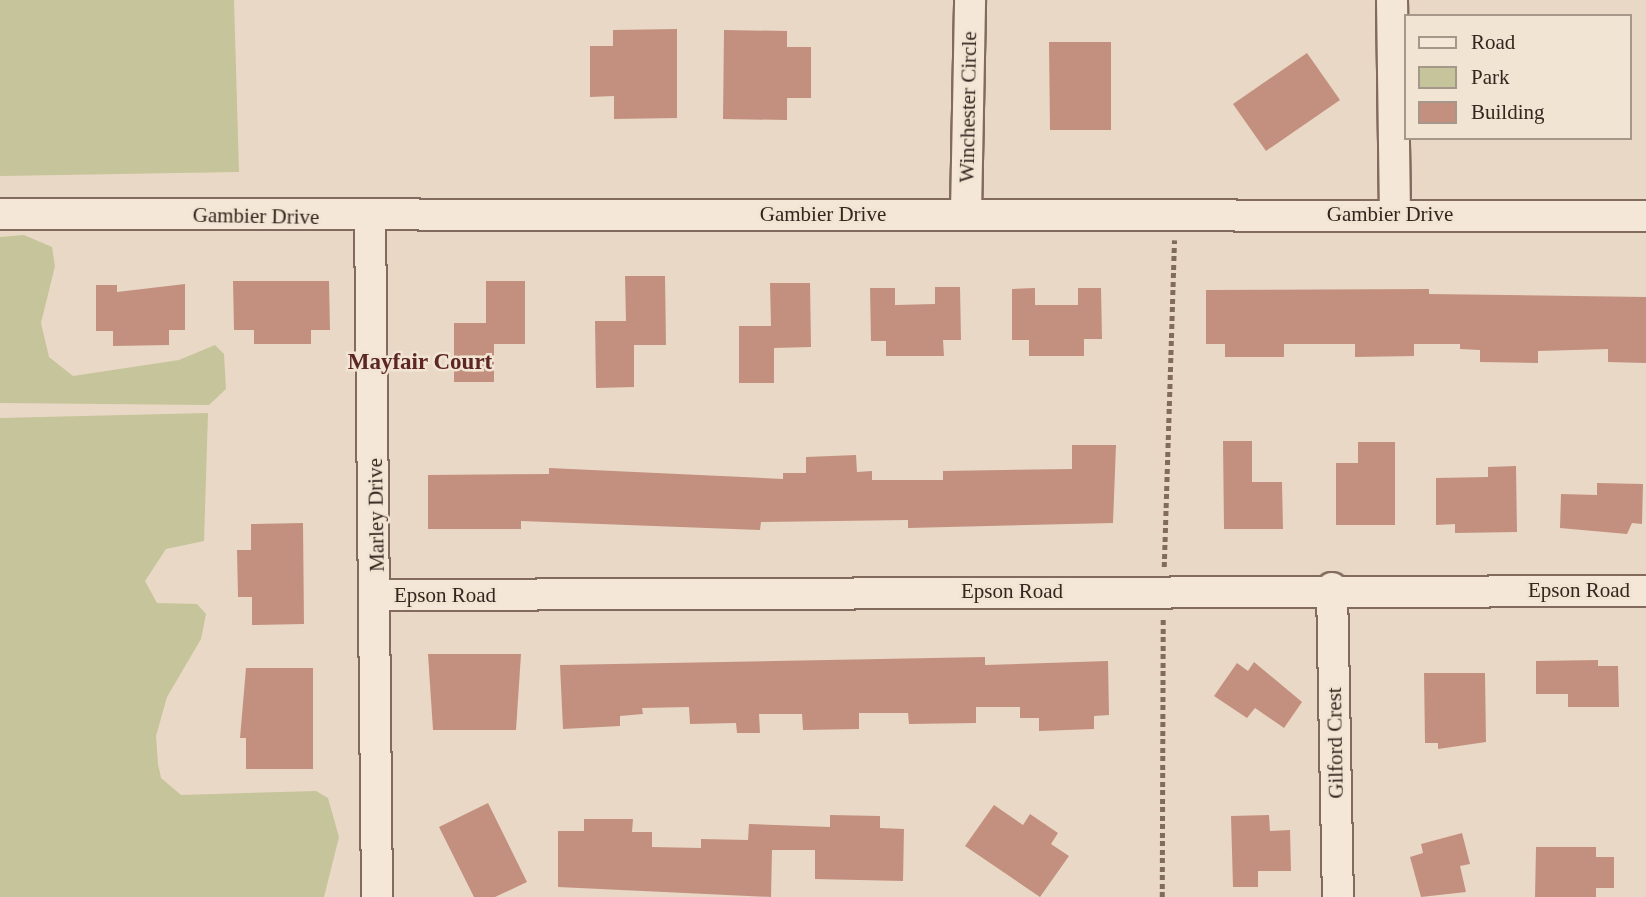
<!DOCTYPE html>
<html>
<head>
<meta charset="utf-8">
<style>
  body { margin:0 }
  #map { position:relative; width:1646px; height:897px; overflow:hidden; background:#e9d8c5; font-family:Georgia,serif }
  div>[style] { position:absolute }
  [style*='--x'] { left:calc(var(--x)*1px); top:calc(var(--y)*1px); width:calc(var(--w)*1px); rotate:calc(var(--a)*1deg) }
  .green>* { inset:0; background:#c6c49a }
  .building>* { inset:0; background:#c3907f }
  .path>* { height:4.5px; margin-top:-2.25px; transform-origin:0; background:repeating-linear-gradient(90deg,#826b5d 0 5px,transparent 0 8.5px) }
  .roads { filter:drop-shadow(2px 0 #826b5d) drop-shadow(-2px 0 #826b5d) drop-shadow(0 2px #826b5d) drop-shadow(0 -2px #826b5d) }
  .street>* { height:30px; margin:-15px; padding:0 15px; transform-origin:15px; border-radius:15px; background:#f5e7d7 }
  span { translate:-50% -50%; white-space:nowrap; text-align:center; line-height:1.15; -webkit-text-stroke:5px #f1e4d3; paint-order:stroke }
  .street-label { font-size:21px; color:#33261f }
  .neighbourhood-label { font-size:23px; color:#5b2623; font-weight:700 }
  .legend { position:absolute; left:1404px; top:14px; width:228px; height:126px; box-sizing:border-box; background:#f1e4d3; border:2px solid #a5988b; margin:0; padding:9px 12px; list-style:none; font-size:21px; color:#33261f }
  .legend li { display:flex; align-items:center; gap:14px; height:35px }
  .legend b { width:35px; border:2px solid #a5988b }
</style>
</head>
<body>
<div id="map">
  <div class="green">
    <i style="clip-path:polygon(0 0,234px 0,239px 172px,0 176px)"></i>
    <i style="clip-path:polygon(24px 235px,52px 247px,55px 266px,41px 323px,49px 357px,73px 376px,179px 360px,215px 345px,224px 354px,226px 389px,209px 405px,0 403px,0 237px)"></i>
    <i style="clip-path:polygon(208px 413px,204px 541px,166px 549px,145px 581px,157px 603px,197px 604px,206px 614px,201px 639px,167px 697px,156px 736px,158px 764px,161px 778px,181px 795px,316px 791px,328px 798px,339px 837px,324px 897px,0 897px,0 418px)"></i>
  </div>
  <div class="building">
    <i style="clip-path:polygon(677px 29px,677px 118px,614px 119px,614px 96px,590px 97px,590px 46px,613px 46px,613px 30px)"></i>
    <i style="clip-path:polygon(724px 30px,787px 31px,787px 47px,811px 47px,811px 98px,787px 98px,787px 120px,723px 119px)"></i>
    <i style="clip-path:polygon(1049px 42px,1111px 42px,1111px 130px,1050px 130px)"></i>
    <i style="clip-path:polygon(1307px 53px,1340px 100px,1266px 151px,1233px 104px)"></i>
    <i style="clip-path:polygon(625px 276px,665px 276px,666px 345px,634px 345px,634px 387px,596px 388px,595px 321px,626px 321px)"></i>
    <i style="clip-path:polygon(233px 281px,329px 281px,330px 330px,311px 330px,311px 344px,254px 344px,254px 330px,234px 330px)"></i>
    <i style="clip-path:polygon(486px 281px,525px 281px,525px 344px,494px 344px,494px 382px,454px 382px,454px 323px,486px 323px)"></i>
    <i style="clip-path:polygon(770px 283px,810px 283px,811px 347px,774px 348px,774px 383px,739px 383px,739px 326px,771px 326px)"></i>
    <i style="clip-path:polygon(185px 284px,185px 330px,169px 330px,169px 345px,113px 346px,113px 331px,96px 331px,96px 285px,117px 285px,117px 292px)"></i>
    <i style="clip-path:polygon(935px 287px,960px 287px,961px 340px,943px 340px,944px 356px,886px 356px,886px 341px,871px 341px,870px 288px,895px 288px,895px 305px,935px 304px)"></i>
    <i style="clip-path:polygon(1035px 288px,1035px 305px,1078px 305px,1078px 288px,1101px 288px,1102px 339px,1084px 339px,1084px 356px,1029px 356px,1029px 340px,1012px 340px,1012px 289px)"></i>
    <i style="clip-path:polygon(1429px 289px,1429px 294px,1646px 297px,1646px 363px,1608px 362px,1608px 349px,1538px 351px,1538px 363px,1480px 362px,1480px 350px,1460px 349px,1460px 344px,1414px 344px,1414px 356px,1355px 357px,1355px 344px,1284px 344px,1284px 357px,1225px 357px,1225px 344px,1206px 344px,1206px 290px)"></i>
    <i style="clip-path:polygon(1223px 441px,1252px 441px,1252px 482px,1282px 482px,1283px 529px,1224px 529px)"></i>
    <i style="clip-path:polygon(1358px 442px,1395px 442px,1395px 525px,1336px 525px,1336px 463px,1358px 463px)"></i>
    <i style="clip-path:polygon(1072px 445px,1116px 445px,1113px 523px,908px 528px,908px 520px,761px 522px,760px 530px,521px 521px,521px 529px,428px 529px,428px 475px,549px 474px,549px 468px,783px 479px,783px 473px,806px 473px,806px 457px,856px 455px,857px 472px,872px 471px,872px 480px,943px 480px,943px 471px,1072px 469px)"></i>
    <i style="clip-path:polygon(1516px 466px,1517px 532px,1455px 533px,1455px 524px,1436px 525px,1436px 478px,1488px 477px,1488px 467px)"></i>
    <i style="clip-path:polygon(1597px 483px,1643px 484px,1642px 524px,1632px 523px,1627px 534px,1560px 528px,1561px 494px,1597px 495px)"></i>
    <i style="clip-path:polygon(303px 523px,304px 624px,252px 625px,252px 597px,238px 597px,237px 550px,251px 550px,251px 524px)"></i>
    <i style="clip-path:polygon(428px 654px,521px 654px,516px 730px,433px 730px)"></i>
    <i style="clip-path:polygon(985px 657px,985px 665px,1108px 661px,1109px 715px,1094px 716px,1094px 729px,1039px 731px,1039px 718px,1020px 718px,1020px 707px,976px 707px,976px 723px,909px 724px,908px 713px,859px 713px,859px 729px,803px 730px,802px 714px,759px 714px,760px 733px,737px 733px,736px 723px,690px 724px,689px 707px,642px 708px,643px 714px,620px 716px,620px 726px,563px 729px,560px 665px)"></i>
    <i style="clip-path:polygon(1598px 660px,1598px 666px,1618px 666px,1619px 707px,1568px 707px,1568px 694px,1536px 694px,1536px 661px)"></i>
    <i style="clip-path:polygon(1254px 662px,1302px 702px,1284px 728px,1255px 708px,1247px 718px,1214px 696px,1237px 663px,1248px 671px)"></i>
    <i style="clip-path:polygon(246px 668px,313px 668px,313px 769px,246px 769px,246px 738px,240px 738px)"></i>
    <i style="clip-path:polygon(1424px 673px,1485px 673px,1486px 742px,1438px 749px,1438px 743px,1425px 743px)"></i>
    <i style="clip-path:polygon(488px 803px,527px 882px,495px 897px,474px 897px,439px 827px)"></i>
    <i style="clip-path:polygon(994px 805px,1023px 825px,1030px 814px,1058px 833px,1051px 844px,1069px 856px,1040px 897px,965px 846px)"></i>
    <i style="clip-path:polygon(830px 815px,880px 816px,880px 828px,904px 829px,903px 881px,815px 879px,815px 850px,772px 850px,771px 897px,558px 887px,558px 831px,584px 831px,584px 819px,633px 819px,632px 832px,652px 832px,652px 847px,701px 848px,701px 839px,748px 840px,749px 824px,830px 827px)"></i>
    <i style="clip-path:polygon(1269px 815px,1270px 831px,1290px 830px,1291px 871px,1258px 871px,1258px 887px,1233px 887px,1231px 816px)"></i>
    <i style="clip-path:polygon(1462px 833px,1470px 864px,1460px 866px,1466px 892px,1421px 897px,1410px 857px,1423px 853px,1421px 844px)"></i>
    <i style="clip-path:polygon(1536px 847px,1596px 847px,1596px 857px,1614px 857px,1614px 888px,1596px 888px,1596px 897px,1535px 897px)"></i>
  </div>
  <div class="path">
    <i style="--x:1164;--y:567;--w:327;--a:-88.2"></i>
    <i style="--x:1162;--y:897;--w:279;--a:-89.8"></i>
  </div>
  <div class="roads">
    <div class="street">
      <i style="--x:1392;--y:0;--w:213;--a:89.2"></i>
      <i style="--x:966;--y:213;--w:213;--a:-88.9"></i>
      <i style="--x:0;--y:214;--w:1646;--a:0.07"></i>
      <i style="--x:370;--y:217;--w:680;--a:89.41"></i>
      <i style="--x:1332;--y:588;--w:309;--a:88.9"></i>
      <i style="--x:378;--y:595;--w:1268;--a:-0.18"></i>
    </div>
  </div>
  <div class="street-label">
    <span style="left:968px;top:107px;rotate:-89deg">Winchester Circle</span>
    <span style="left:823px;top:214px">Gambier Drive</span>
    <span style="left:1390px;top:214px">Gambier Drive</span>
    <span style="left:256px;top:216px;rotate:1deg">Gambier Drive</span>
    <span style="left:376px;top:515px;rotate:-91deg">Marley Drive</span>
    <span style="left:1579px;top:590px">Epson Road</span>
    <span style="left:1012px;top:591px">Epson Road</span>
    <span style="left:445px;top:595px">Epson Road</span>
    <span style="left:1335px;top:743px;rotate:-91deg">Gilford Crest</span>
  </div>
  <div class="neighbourhood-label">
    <span style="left:420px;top:362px">Mayfair Court</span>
  </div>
  <ul class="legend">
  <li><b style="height:9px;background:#f5e7d7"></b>Road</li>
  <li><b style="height:19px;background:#c6c49a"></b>Park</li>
  <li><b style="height:19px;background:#c3907f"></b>Building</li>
  </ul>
</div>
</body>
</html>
